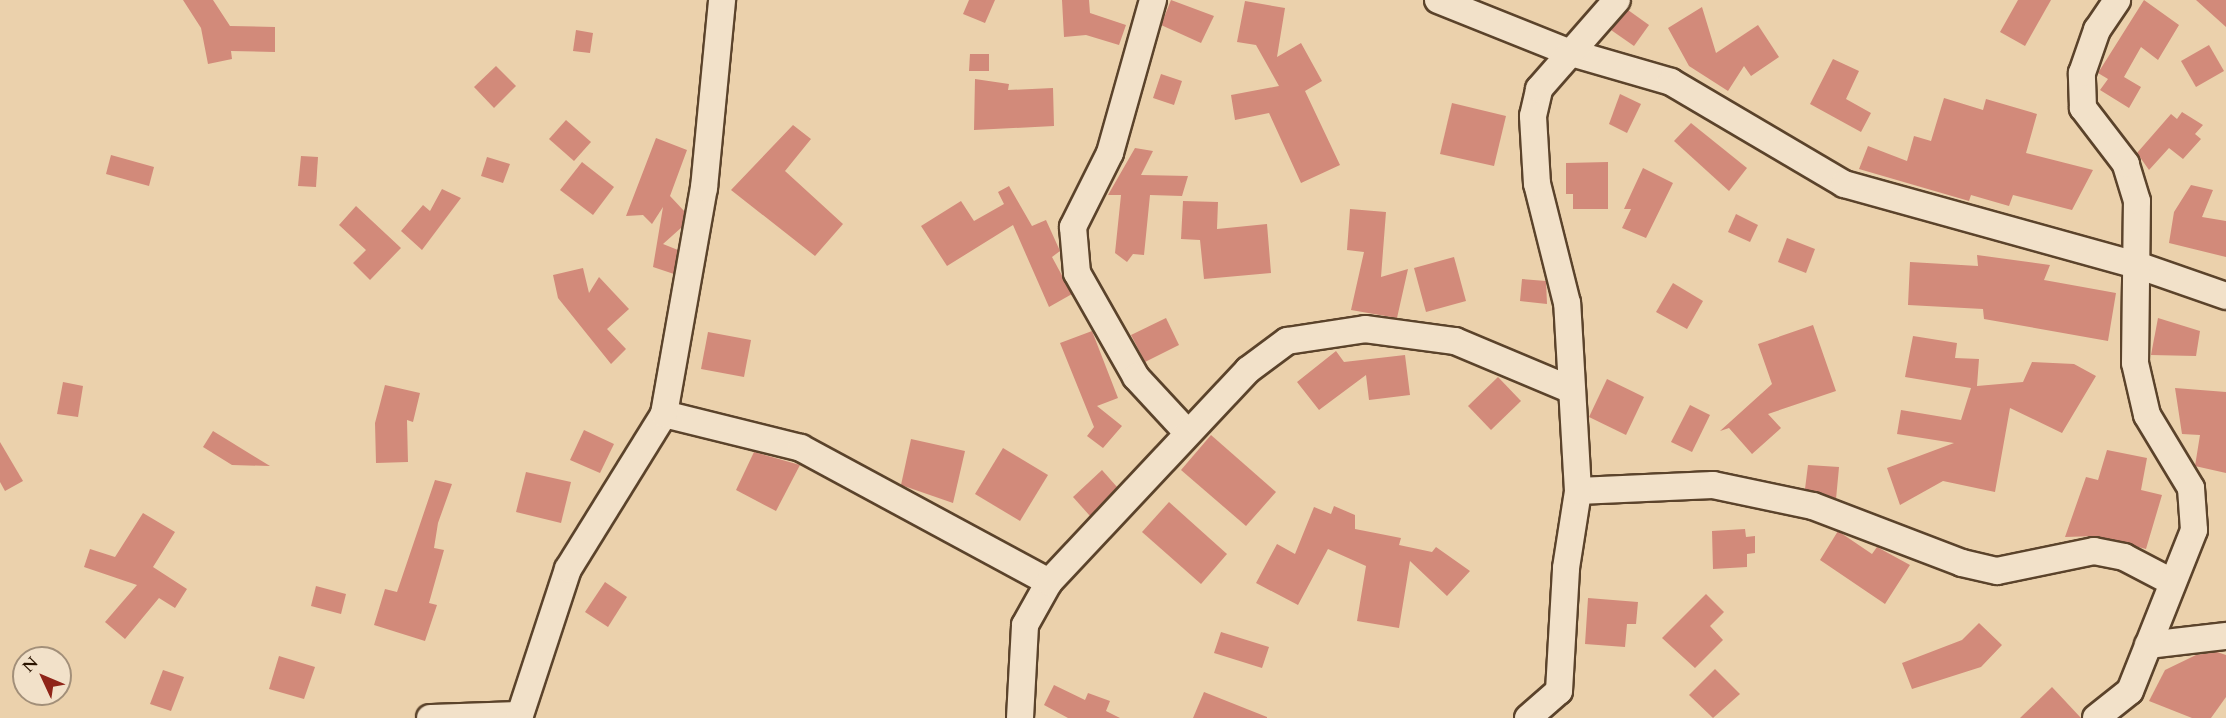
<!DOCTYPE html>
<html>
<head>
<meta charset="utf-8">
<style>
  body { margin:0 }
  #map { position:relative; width:2226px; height:718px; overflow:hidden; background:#ebd1ac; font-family:Cardo,serif }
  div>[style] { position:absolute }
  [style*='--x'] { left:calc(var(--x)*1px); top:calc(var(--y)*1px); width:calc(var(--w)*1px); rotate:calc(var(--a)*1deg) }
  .building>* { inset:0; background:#d28a7a }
  .roads { filter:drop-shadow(2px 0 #5b432b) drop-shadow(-2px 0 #5b432b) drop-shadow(0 2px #5b432b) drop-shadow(0 -2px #5b432b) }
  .minor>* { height:26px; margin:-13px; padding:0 13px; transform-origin:13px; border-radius:13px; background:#f2e1c9 }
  span { translate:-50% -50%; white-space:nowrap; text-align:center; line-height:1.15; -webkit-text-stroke:6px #f2e1c9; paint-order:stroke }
  .north { position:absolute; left:12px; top:646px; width:60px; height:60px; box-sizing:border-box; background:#f2e1c9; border:2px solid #a28f79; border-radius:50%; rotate:314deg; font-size:16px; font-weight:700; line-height:24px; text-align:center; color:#2b1400 }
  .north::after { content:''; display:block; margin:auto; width:21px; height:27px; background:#8f2418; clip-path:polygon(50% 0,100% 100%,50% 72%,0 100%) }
</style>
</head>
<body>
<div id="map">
  <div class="building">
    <i style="clip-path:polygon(183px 0,213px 0,230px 26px,275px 27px,275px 52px,231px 51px,232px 59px,208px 64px,201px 28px)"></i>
    <i style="clip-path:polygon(969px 0,995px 0,985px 23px,963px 14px)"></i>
    <i style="clip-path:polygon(1062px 0,1089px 0,1090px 13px,1126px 25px,1119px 45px,1086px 35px,1064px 37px)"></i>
    <i style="clip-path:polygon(1171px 0,1214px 16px,1201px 43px,1161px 25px)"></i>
    <i style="clip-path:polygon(2018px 0,2051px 0,2025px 46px,2000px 32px)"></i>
    <i style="clip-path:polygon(2144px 0,2179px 25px,2158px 60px,2141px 47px,2124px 77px,2141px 87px,2129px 108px,2100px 90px,2108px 79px,2098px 73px)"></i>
    <i style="clip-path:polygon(2196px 0,2226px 0,2226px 27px)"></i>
    <i style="clip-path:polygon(1245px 1px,1285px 8px,1277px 57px,1301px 43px,1322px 81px,1305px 91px,1340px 165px,1301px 183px,1269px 113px,1235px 120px,1231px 95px,1279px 86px,1256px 45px,1237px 42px)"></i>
    <i style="clip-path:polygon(1702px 7px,1716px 53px,1758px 25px,1779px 57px,1751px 76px,1744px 66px,1728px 91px,1689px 66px,1668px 28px)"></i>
    <i style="clip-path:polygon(1628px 10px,1649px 25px,1634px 46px,1611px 30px)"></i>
    <i style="clip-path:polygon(576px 30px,593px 33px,590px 53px,573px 51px)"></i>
    <i style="clip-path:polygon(2209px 45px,2224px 71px,2196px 87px,2181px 61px)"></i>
    <i style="clip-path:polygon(970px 54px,989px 54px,989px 71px,969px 71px)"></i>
    <i style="clip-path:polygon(1833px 59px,1859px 71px,1846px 99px,1871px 113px,1861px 132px,1810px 104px)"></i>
    <i style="clip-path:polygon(496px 66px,516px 86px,494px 108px,474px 87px)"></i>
    <i style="clip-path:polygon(1161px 74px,1182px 81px,1174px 105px,1153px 98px)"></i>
    <i style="clip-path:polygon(975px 79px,1009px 84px,1008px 90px,1053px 88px,1054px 126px,974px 130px)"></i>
    <i style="clip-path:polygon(1620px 94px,1641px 104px,1627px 133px,1609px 124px)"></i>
    <i style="clip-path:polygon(1944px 98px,1983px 110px,1986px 99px,2037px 114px,2026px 153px,2093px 170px,2072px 210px,2013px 195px,2009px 206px,1971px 195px,1969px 201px,1859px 169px,1868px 146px,1907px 161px,1914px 136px,1931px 141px)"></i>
    <i style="clip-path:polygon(1452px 103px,1506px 116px,1494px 166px,1440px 154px)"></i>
    <i style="clip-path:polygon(2182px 112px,2203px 125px,2195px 134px,2201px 139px,2183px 159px,2169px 148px,2149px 170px,2137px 153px,2171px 114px,2177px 119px)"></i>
    <i style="clip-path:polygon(566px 120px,591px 142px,574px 161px,549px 139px)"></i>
    <i style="clip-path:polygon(1691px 123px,1747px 168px,1729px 191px,1674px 141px)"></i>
    <i style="clip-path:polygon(793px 125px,811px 139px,785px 171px,843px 224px,815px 256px,731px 190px)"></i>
    <i style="clip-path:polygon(656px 138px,687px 150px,670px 196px,685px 212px,682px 227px,663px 244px,678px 250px,674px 274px,653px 267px,663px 207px,652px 224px,643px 215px,626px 216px)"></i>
    <i style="clip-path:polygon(1135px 148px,1153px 151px,1141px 175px,1188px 176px,1182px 196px,1150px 195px,1144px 255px,1133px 254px,1127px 262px,1115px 253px,1121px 195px,1108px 195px)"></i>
    <i style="clip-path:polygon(111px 155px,154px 167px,149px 186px,106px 174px)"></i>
    <i style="clip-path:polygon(301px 156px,318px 157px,316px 187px,298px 186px)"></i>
    <i style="clip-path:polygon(487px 157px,510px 164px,503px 183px,481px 176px)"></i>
    <i style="clip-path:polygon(582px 162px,614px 187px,593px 215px,560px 190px)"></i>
    <i style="clip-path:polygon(1608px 162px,1608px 209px,1573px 209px,1573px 194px,1566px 194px,1566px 163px)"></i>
    <i style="clip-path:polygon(1643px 168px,1673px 183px,1646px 238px,1622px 228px,1631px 209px,1624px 209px)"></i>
    <i style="clip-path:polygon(2191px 185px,2213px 190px,2202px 217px,2226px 221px,2226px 257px,2169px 243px,2174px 212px)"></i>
    <i style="clip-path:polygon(1009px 186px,1032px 226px,1046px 220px,1060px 251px,1052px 257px,1072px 294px,1049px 307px,1013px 225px,947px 266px,921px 226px,961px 201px,974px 221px,1004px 204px,998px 192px)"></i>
    <i style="clip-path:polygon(442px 189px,461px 198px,422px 250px,401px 231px,423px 205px,430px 211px)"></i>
    <i style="clip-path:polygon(1183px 201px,1218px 202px,1217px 229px,1267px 224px,1271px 273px,1204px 279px,1200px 240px,1181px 239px)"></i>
    <i style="clip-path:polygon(356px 206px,401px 248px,370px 280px,353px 263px,366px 250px,339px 225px)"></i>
    <i style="clip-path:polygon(1350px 209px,1386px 212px,1381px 277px,1408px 269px,1397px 318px,1351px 310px,1364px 252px,1347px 250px)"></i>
    <i style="clip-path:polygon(1736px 214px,1758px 225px,1750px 242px,1728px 232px)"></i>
    <i style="clip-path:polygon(1787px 238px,1815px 249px,1806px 273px,1778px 262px)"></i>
    <i style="clip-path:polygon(1977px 255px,2050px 265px,2044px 280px,2116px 293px,2108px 341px,1984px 319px,1983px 309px,1908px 305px,1910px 262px,1978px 266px)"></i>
    <i style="clip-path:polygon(1454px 257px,1466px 301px,1426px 312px,1414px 268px)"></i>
    <i style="clip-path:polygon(583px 268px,589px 293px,599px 277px,629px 309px,607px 329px,626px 349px,611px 364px,558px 298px,553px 275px)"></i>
    <i style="clip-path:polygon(1522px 279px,1546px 281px,1547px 304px,1520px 301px)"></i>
    <i style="clip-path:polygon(1673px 283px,1703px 301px,1687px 329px,1656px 312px)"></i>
    <i style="clip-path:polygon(1166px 318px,1179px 345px,1145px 362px,1131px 335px)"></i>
    <i style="clip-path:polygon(2158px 318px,2200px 331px,2196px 356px,2151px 355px)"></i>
    <i style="clip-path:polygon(1813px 325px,1836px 391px,1768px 414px,1781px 428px,1752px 454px,1729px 428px,1720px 431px,1772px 384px,1758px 344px)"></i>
    <i style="clip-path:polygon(1092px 331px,1118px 398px,1097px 406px,1122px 426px,1103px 448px,1087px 436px,1094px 427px,1060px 343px)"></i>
    <i style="clip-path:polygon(708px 332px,751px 340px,744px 377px,701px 369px)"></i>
    <i style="clip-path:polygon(1913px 336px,1957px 343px,1955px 358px,1979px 359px,1977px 386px,2023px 382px,2032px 362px,2074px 364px,2096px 376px,2062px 433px,2010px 408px,1995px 492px,1943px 481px,1900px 505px,1887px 468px,1954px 443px,1897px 434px,1901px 410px,1961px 420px,1971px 388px,1905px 377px)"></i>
    <i style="clip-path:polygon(1336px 351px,1344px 362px,1405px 355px,1410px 395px,1369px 400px,1366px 375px,1319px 410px,1297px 382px)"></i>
    <i style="clip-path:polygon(1498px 377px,1521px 401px,1491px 430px,1468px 406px)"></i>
    <i style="clip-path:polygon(1607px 379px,1644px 397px,1626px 435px,1589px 417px)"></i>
    <i style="clip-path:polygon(63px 382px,83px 386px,78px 417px,57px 414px)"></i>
    <i style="clip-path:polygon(385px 385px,420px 393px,413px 422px,407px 420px,408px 462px,376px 463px,375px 423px)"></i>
    <i style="clip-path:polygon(2175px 388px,2226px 392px,2226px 473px,2195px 466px,2200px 435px,2182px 434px)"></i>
    <i style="clip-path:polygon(1690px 405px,1710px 415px,1692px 452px,1671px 442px)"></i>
    <i style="clip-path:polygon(584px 430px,614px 444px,600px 473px,570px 460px)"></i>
    <i style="clip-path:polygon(213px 431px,270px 466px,232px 465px,203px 447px)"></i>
    <i style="clip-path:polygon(1211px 435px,1276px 492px,1246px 526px,1181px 470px)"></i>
    <i style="clip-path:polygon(911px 439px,965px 451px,953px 503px,901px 485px)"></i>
    <i style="clip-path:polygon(0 442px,23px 481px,5px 491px,0 482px)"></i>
    <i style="clip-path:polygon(1003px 448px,1048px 475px,1020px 521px,975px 494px)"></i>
    <i style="clip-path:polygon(2107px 450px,2147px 458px,2141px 490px,2162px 495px,2146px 549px,2097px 536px,2065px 537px,2086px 477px,2098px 480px)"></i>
    <i style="clip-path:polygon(754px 452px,800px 465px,776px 511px,736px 490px)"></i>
    <i style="clip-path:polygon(1808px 465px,1839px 467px,1836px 499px,1805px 489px)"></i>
    <i style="clip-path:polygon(1102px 470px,1117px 487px,1090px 516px,1073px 497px)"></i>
    <i style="clip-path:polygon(526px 472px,571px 482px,561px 523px,516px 512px)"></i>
    <i style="clip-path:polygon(435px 480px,452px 484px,438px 523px,434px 548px,444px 550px,429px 603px,437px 605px,425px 641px,374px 625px,385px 589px,397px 592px)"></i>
    <i style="clip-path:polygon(1169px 502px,1227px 554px,1201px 584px,1142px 532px)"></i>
    <i style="clip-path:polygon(1334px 506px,1355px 515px,1355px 529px,1401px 538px,1399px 545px,1432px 552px,1436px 547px,1470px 571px,1447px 596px,1410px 561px,1399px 628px,1357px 621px,1366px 566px,1328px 549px,1298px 605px,1256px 583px,1277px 544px,1295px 554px,1314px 507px,1331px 514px)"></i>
    <i style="clip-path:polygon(143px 513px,175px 532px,153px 567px,187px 589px,175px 608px,159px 598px,125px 639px,105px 622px,137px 585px,84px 567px,90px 549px,115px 557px)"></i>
    <i style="clip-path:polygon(1745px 529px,1746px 537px,1755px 536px,1755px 553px,1747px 554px,1747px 567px,1713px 569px,1712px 531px)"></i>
    <i style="clip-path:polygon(1838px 531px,1872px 554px,1877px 547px,1910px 565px,1885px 604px,1820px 560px)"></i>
    <i style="clip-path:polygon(605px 582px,627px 597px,608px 627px,585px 612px)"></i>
    <i style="clip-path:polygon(316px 586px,346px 594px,341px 614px,311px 606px)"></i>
    <i style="clip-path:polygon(1706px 594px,1724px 612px,1710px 626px,1723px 640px,1695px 668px,1662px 638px)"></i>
    <i style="clip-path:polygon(1588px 598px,1638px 602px,1636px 624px,1627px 624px,1625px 647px,1585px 644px)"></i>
    <i style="clip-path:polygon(1979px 623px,2002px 645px,1981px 667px,1912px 689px,1902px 663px,1962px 640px)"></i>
    <i style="clip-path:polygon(1221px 632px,1269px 647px,1262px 668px,1214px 653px)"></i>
    <i style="clip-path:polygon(2217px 652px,2226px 655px,2226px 697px,2211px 718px,2192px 718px,2149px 701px,2165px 670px,2196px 655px)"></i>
    <i style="clip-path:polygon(279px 656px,315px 667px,304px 699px,269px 689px)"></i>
    <i style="clip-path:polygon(1715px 669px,1740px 694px,1713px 718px,1689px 695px)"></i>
    <i style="clip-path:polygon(163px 670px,184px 677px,171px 711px,150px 704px)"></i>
    <i style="clip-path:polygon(1054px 685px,1085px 700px,1088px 693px,1110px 701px,1106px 711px,1120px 718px,1068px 718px,1044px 705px)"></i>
    <i style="clip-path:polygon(2052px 687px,2081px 718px,2020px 718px)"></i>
    <i style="clip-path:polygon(1204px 692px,1267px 717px,1267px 718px,1193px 718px)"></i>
  </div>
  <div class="roads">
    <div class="minor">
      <i style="--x:1153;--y:0;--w:159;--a:105.7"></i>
      <i style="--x:1110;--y:153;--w:83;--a:116.6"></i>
      <i style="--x:1073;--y:227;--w:46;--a:85"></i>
      <i style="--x:1077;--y:273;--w:120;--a:60.4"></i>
      <i style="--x:1136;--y:377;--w:75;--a:47.2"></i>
      <i style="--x:1438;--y:0;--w:140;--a:21.8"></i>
      <i style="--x:1568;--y:52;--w:107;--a:16.2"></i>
      <i style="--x:1671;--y:82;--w:201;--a:30.5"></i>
      <i style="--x:1844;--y:184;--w:307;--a:15.5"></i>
      <i style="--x:2140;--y:266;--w:91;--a:19.2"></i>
      <i style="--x:664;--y:414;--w:141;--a:13.9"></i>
      <i style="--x:801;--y:448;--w:282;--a:28.4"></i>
      <i style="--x:1578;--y:491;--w:135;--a:-2.5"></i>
      <i style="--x:1713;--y:485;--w:102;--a:11.9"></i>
      <i style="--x:1813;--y:506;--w:160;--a:20.9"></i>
      <i style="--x:1962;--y:563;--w:36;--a:13"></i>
      <i style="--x:1997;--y:571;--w:99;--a:-11.7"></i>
      <i style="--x:2094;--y:551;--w:31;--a:11"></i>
      <i style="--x:2124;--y:557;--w:54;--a:27.5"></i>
      <i style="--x:2148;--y:645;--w:79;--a:-6.6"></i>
      <i style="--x:430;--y:718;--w:90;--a:-1.9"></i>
      <i style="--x:519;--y:718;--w:157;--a:-71.8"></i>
      <i style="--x:568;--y:569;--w:182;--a:-58.2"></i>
      <i style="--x:664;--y:414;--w:230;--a:-80"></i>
      <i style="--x:704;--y:188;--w:189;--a:-84.5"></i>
      <i style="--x:1020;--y:718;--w:93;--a:-86.9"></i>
      <i style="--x:1025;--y:625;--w:49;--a:-60.8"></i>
      <i style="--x:1049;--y:582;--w:291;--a:-46.8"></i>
      <i style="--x:1248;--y:370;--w:49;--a:-36.6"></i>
      <i style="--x:1287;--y:341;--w:79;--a:-8.7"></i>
      <i style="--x:1365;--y:329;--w:91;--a:7.6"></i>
      <i style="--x:1455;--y:341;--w:124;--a:22.8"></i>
      <i style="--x:1528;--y:718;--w:41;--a:-41.1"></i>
      <i style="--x:1559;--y:691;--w:123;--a:-86.7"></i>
      <i style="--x:1566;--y:568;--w:78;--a:-81.1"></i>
      <i style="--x:1578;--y:491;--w:188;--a:-93.3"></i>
      <i style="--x:1567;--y:303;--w:123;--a:-104.1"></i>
      <i style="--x:1537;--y:184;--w:68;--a:-93.4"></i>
      <i style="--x:1533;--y:116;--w:28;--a:-77"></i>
      <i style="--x:1539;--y:89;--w:118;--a:-48.8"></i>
      <i style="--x:2096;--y:718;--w:43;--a:-38.5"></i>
      <i style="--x:2130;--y:691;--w:173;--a:-68.3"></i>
      <i style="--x:2194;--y:530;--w:42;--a:-94.1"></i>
      <i style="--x:2191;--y:488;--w:85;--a:-121.1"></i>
      <i style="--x:2147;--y:415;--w:53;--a:-103"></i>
      <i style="--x:2135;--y:363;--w:162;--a:-89.3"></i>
      <i style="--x:2137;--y:201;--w:39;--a:-107"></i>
      <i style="--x:2126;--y:164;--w:71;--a:-127.5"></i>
      <i style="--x:2083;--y:108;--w:35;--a:-92"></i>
      <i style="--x:2082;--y:73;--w:46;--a:-70.8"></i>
      <i style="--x:2097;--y:30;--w:36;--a:-56"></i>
    </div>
  </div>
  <div class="north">N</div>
</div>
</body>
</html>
